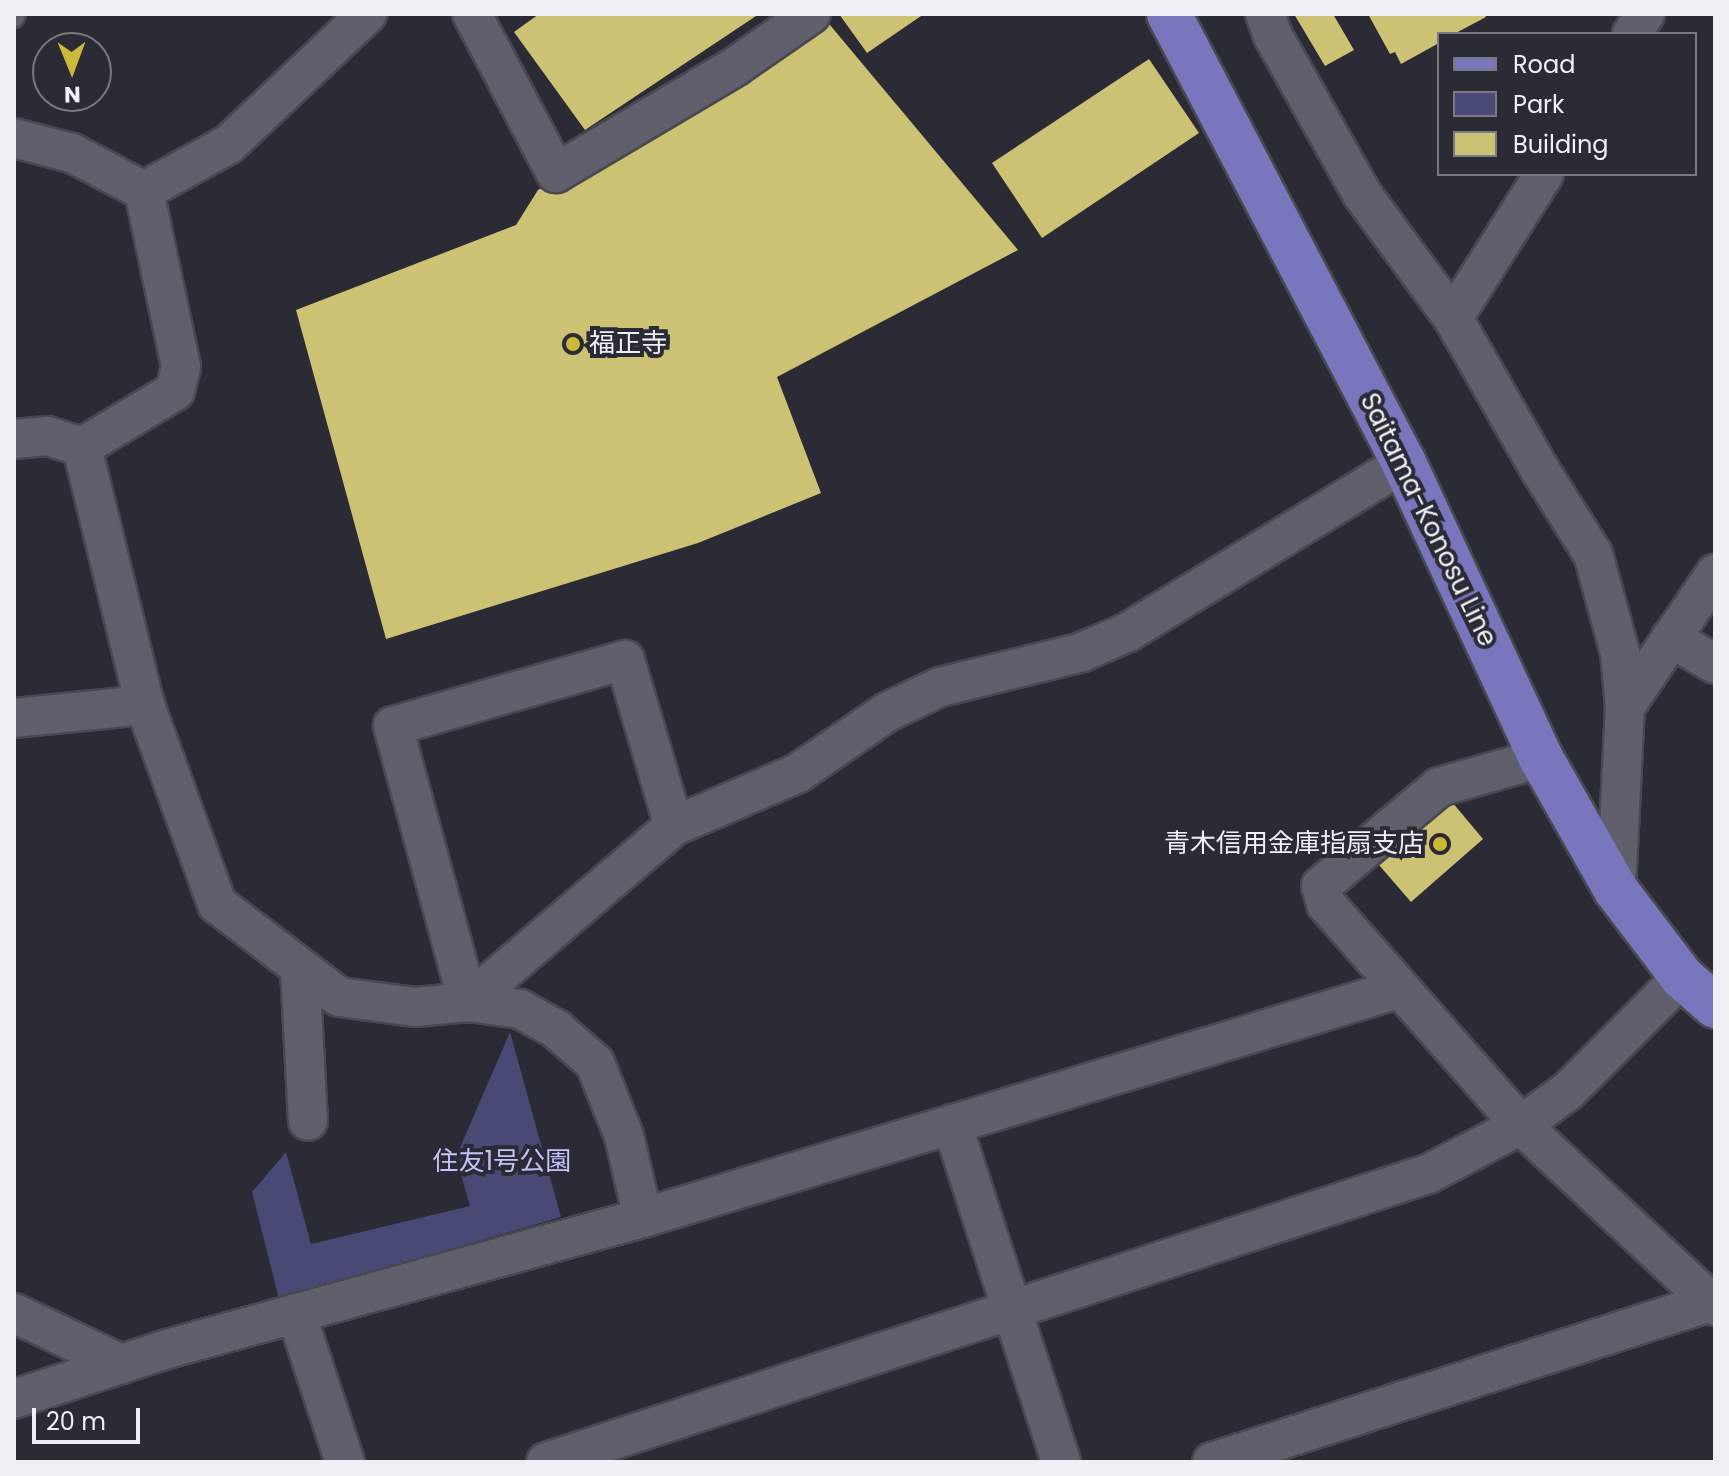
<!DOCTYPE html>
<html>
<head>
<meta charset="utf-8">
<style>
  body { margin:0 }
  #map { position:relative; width:1729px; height:1476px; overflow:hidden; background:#2a2b35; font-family:Poppins,"Noto Sans JP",sans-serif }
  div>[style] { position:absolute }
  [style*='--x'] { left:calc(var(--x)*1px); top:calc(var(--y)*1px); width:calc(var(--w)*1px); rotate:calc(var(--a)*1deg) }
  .green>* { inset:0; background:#494975 }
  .building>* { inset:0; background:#cdc173 }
  .roads { filter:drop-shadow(2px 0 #484850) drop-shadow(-2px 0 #484850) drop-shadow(0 2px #484850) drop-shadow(0 -2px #484850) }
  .service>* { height:20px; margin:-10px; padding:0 10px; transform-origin:10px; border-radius:10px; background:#5f606c }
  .minor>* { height:38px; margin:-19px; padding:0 19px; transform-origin:19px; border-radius:19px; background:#5f606c }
  .primary>* { height:44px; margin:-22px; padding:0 22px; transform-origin:22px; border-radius:22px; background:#7877be }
  .dots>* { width:22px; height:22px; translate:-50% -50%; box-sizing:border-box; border:4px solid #2a2b35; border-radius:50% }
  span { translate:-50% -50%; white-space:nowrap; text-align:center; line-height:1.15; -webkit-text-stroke:8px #2a2b35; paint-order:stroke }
  .poi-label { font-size:26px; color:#efeff6 }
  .left { translate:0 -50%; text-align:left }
  .right { translate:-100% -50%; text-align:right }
  .street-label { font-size:26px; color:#efeff6 }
  .park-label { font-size:26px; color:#c1c3fb }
  .frame { position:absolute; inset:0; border:16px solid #efeff6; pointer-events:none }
  .legend { position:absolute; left:1437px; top:32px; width:260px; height:144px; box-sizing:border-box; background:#2a2b35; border:2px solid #797982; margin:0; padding:10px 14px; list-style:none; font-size:24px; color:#efeff6 }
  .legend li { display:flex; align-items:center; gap:16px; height:40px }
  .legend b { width:40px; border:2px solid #797982 }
  .north { position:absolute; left:32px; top:32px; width:80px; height:80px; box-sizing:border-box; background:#2a2b35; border:2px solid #797982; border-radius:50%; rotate:179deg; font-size:22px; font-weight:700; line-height:32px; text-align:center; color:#efeff6 }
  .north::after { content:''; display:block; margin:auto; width:28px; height:36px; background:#ccb939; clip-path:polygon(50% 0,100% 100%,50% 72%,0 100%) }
  .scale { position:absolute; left:32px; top:1408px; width:108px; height:36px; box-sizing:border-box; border:4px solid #efeff6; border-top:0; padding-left:10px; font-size:24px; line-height:28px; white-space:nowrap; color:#efeff6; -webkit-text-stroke:6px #2a2b35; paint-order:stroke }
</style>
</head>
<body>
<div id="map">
  <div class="green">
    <i style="clip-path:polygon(510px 1032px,561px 1217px,279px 1299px,252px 1192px,286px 1152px,311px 1244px,470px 1206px,456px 1157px)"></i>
  </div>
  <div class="building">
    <i style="clip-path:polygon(539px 14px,759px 14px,585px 130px,514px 32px)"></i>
    <i style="clip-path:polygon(839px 14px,924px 14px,867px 53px)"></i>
    <i style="clip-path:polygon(1294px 14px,1333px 14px,1354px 50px,1325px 66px)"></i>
    <i style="clip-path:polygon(1368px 14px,1484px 14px,1486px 17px,1454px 34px,1439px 34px,1439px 43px,1401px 64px,1395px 52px,1390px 54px)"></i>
    <i style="clip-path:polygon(825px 19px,1018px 250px,777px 377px,821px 493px,698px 543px,386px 639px,296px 310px,516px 225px,538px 190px)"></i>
    <i style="clip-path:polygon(1149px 59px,1199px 133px,1042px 238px,992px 163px)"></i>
    <i style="clip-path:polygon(1452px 802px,1483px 839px,1411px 902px,1379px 865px)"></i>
  </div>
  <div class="roads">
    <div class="service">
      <i style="--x:14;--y:17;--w:3;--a:-72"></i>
    </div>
    <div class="minor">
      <i style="--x:472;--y:14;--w:180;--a:62.2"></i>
      <i style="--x:556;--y:173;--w:209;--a:-30.7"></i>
      <i style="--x:736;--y:66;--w:91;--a:-34.7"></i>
      <i style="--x:1265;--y:14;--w:23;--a:70"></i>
      <i style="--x:1273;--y:36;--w:181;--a:60.6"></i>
      <i style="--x:1362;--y:194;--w:154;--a:53.7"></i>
      <i style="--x:1453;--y:318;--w:175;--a:60.2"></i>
      <i style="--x:1540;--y:470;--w:99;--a:57.8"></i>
      <i style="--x:1593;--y:554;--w:103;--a:74.7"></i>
      <i style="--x:1620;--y:653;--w:54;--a:84.7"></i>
      <i style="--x:1632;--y:34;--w:24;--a:-57"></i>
      <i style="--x:14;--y:138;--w:60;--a:14.5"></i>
      <i style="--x:72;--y:153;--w:81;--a:27.8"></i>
      <i style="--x:144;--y:191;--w:180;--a:78.1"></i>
      <i style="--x:181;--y:367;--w:25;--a:104"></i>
      <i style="--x:175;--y:391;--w:109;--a:148.9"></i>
      <i style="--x:82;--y:447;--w:266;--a:76.3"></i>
      <i style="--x:144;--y:191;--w:97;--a:-28.9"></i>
      <i style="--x:229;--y:144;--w:190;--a:-43.3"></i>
      <i style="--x:1453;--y:318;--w:170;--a:-57.7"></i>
      <i style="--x:14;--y:439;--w:34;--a:-5"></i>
      <i style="--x:48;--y:436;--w:36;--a:18"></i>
      <i style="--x:1671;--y:638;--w:51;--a:30.6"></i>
      <i style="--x:14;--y:718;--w:132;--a:-5.7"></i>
      <i style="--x:145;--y:705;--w:212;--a:70.1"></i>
      <i style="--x:217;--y:904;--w:153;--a:37.3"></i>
      <i style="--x:339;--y:997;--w:78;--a:7.4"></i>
      <i style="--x:416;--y:1007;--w:52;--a:-5.5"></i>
      <i style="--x:468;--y:1002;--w:271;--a:-40.5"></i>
      <i style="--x:674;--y:826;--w:135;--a:-23.1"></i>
      <i style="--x:798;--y:773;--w:108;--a:-34.4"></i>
      <i style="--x:887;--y:712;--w:59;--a:-25.3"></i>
      <i style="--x:940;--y:687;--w:146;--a:-13.8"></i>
      <i style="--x:1082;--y:652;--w:50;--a:-23.5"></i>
      <i style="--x:1128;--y:632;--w:324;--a:-31.5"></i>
      <i style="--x:1541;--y:758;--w:106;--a:164.1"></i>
      <i style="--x:1439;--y:787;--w:154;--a:140"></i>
      <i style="--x:1321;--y:886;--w:19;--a:74"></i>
      <i style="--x:1326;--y:904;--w:295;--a:48.6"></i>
      <i style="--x:1521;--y:1125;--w:265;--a:43"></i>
      <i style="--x:1616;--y:890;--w:183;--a:-87.2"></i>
      <i style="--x:1625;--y:707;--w:161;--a:-55.9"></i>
      <i style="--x:300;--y:969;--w:152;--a:87"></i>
      <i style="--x:952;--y:1124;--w:355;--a:72.1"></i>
      <i style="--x:643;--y:1218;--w:84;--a:-103"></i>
      <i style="--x:624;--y:1136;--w:79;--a:-111.7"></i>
      <i style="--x:595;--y:1063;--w:52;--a:-138.9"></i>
      <i style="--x:556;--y:1029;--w:41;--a:-150.9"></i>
      <i style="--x:520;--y:1009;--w:52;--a:-172.3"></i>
      <i style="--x:468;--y:1002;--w:286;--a:-105.2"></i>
      <i style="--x:393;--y:726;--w:241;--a:-15.9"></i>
      <i style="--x:625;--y:660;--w:173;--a:73.6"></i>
      <i style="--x:14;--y:1313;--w:119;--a:25.5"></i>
      <i style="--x:296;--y:1313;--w:157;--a:71.8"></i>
      <i style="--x:14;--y:1399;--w:161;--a:-18.1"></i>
      <i style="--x:167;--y:1349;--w:494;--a:-15.4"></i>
      <i style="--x:643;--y:1218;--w:789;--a:-16.87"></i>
      <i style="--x:546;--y:1462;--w:930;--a:-18.1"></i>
      <i style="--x:1430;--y:1173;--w:103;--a:-27.8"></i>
      <i style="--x:1521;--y:1125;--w:58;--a:-35.9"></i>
      <i style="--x:1568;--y:1091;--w:161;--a:-45"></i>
      <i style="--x:1212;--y:1462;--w:523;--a:-17.81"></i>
    </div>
    <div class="primary">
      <i style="--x:1169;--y:14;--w:507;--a:62.37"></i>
      <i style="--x:1404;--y:463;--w:325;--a:65.1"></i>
      <i style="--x:1541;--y:758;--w:152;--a:60.4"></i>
      <i style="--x:1616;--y:890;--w:109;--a:52.8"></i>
      <i style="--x:1682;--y:977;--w:44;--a:41.3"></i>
    </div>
  </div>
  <div class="dots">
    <i style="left:573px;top:344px;background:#ccb939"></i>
    <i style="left:1440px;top:844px;background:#ccb939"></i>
  </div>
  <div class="poi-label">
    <span class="left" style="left:589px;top:344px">福正寺</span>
    <span class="right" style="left:1424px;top:844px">青木信用金庫指扇支店</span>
  </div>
  <div class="street-label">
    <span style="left:1428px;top:520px;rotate:64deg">Saitama-Konosu Line</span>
  </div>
  <div class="park-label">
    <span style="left:502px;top:1162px">住友1号公園</span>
  </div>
  <div class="frame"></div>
  <ul class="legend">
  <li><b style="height:10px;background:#7877be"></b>Road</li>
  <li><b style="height:22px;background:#494975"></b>Park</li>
  <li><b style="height:22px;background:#cdc173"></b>Building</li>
  </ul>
  <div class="north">N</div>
  <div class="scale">20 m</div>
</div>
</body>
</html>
